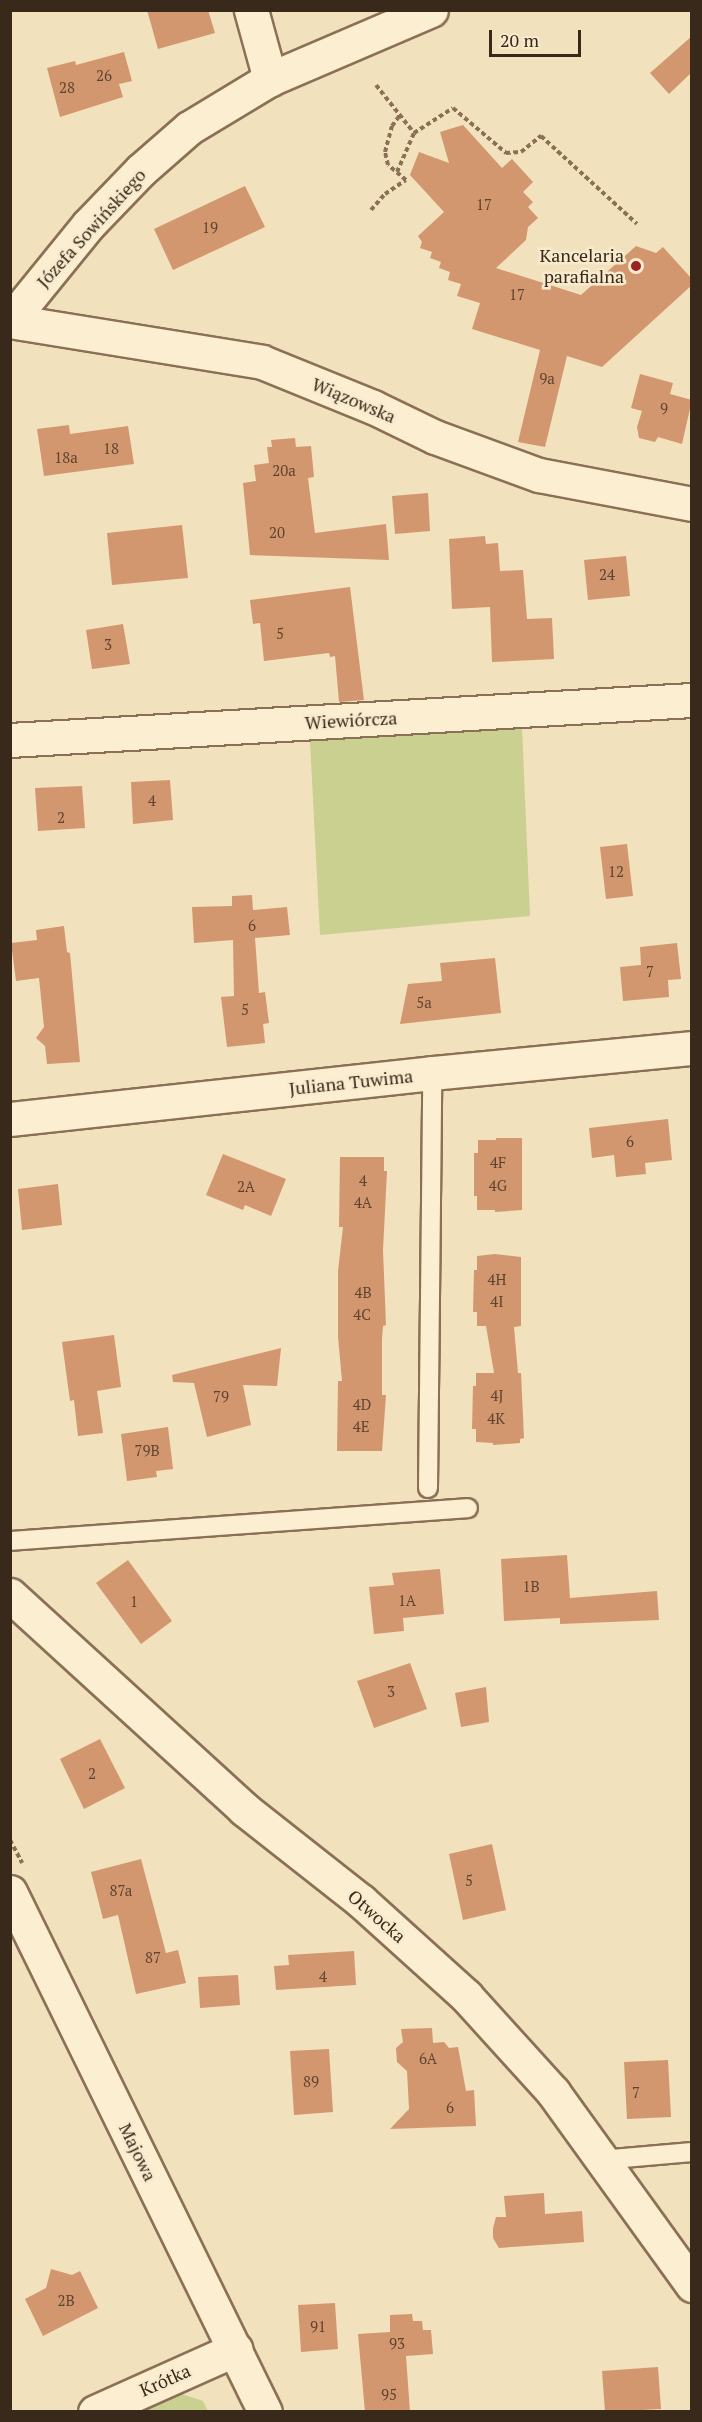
<!DOCTYPE html>
<html>
<head>
<meta charset="utf-8">
<style>
  body { margin:0 }
  #map { position:relative; width:702px; height:2422px; overflow:hidden; background:#f1e1bd; font-family:"PT Serif",serif }
  div>[style] { position:absolute }
  [style*='--x'] { left:calc(var(--x)*1px); top:calc(var(--y)*1px); width:calc(var(--w)*1px); rotate:calc(var(--a)*1deg) }
  .green>* { inset:0; background:#cad090 }
  .building>* { inset:0; background:#d3976f }
  .path>* { height:4px; margin-top:-2px; transform-origin:0; background:repeating-linear-gradient(90deg,#8b7055 0 4.5px,transparent 0 7.5px) }
  .roads { filter:drop-shadow(2px 0 #8b7055) drop-shadow(-2px 0 #8b7055) drop-shadow(0 2px #8b7055) drop-shadow(0 -2px #8b7055) }
  .lane>* { height:18px; margin:-9px; padding:0 9px; transform-origin:9px; border-radius:9px; background:#fceed1 }
  .street>* { height:33px; margin:-16.5px; padding:0 16.5px; transform-origin:16.5px; border-radius:16.5px; background:#fceed1 }
  .secondary>* { height:33px; margin:-16.5px; padding:0 16.5px; transform-origin:16.5px; border-radius:16.5px; background:#fceed1 }
  .dots>* { width:16px; height:16px; translate:-50% -50%; box-sizing:border-box; border:3px solid #f8ebcd; border-radius:50% }
  span { translate:-50% -50%; white-space:nowrap; text-align:center; line-height:1.15; -webkit-text-stroke:5px #f8ebcd; paint-order:stroke }
  .number-label { font-size:15px; color:#5f4430 }
  .number-label span { -webkit-text-stroke-width:0 }
  .street-label { font-size:18px; color:#38291b }
  .poi-label { font-size:18px; color:#38291b }
  .right { translate:-100% -50%; text-align:right }
  .frame { position:absolute; inset:0; border:12px solid #38291b; pointer-events:none }
  .scale { position:absolute; left:489px; top:30px; width:92px; height:27px; box-sizing:border-box; border:3px solid #38291b; border-top:0; padding-left:8px; font-size:18px; line-height:21px; white-space:nowrap; color:#38291b; -webkit-text-stroke:4px #f8ebcd; paint-order:stroke }
</style>
</head>
<body>
<div id="map">
  <div class="green">
    <i style="clip-path:polygon(522px 727px,530px 916px,320px 935px,310px 741px)"></i>
    <i style="clip-path:polygon(167px 2389px,203px 2401px,208px 2411px,120px 2412px)"></i>
  </div>
  <div class="building">
    <i style="clip-path:polygon(147px 10px,208px 10px,215px 33px,158px 49px)"></i>
    <i style="clip-path:polygon(692px 36px,692px 72px,669px 94px,650px 73px)"></i>
    <i style="clip-path:polygon(124px 52px,132px 81px,119px 84px,123px 97px,60px 117px,47px 68px,75px 61px,76px 65px)"></i>
    <i style="clip-path:polygon(463px 125px,502px 168px,512px 159px,533px 182px,523px 192px,533px 202px,528px 207px,538px 218px,528px 227px,526px 240px,496px 268px,581px 295px,636px 246px,656px 253px,663px 247px,692px 279px,692px 285px,602px 367px,567px 356px,545px 447px,518px 442px,540px 350px,472px 329px,480px 303px,457px 296px,461px 284px,448px 280px,450px 272px,439px 268px,441px 262px,430px 258px,432px 252px,420px 248px,422px 242px,418px 236px,444px 212px,410px 175px,419px 152px,449px 163px,440px 132px)"></i>
    <i style="clip-path:polygon(245px 186px,265px 227px,173px 270px,154px 229px)"></i>
    <i style="clip-path:polygon(640px 374px,673px 383px,670px 394px,692px 400px,682px 444px,658px 437px,655px 442px,639px 438px,637px 427px,642px 411px,631px 408px)"></i>
    <i style="clip-path:polygon(69px 425px,70px 434px,128px 426px,134px 464px,44px 476px,37px 429px)"></i>
    <i style="clip-path:polygon(295px 438px,296px 447px,311px 446px,314px 477px,308px 478px,315px 533px,386px 524px,389px 560px,250px 555px,243px 483px,256px 481px,254px 465px,269px 463px,267px 447px,272px 447px,271px 440px)"></i>
    <i style="clip-path:polygon(428px 493px,430px 531px,395px 534px,392px 496px)"></i>
    <i style="clip-path:polygon(182px 525px,188px 578px,112px 585px,107px 533px)"></i>
    <i style="clip-path:polygon(485px 536px,486px 544px,498px 543px,500px 571px,523px 570px,527px 619px,552px 618px,554px 659px,492px 662px,490px 607px,452px 609px,449px 539px)"></i>
    <i style="clip-path:polygon(626px 556px,630px 596px,588px 600px,584px 560px)"></i>
    <i style="clip-path:polygon(350px 587px,364px 700px,339px 702px,335px 656px,330px 657px,329px 653px,264px 661px,260px 623px,253px 624px,250px 600px)"></i>
    <i style="clip-path:polygon(123px 624px,130px 664px,92px 669px,86px 630px)"></i>
    <i style="clip-path:polygon(170px 780px,173px 820px,133px 824px,131px 782px)"></i>
    <i style="clip-path:polygon(82px 786px,85px 828px,38px 831px,35px 788px)"></i>
    <i style="clip-path:polygon(627px 844px,633px 896px,606px 899px,600px 847px)"></i>
    <i style="clip-path:polygon(252px 895px,253px 910px,287px 907px,290px 935px,255px 938px,259px 993px,265px 992px,269px 1023px,263px 1024px,265px 1043px,227px 1047px,221px 997px,234px 996px,233px 940px,194px 943px,192px 907px,232px 906px,232px 896px)"></i>
    <i style="clip-path:polygon(64px 926px,67px 952px,70px 953px,80px 1062px,47px 1064px,45px 1046px,36px 1038px,44px 1027px,39px 978px,16px 981px,11px 943px,37px 940px,36px 930px)"></i>
    <i style="clip-path:polygon(677px 943px,681px 979px,668px 980px,669px 997px,623px 1001px,620px 967px,641px 965px,640px 947px)"></i>
    <i style="clip-path:polygon(495px 958px,501px 1013px,400px 1024px,408px 984px,442px 981px,440px 963px)"></i>
    <i style="clip-path:polygon(668px 1119px,672px 1160px,645px 1163px,646px 1174px,616px 1177px,614px 1155px,592px 1158px,589px 1128px)"></i>
    <i style="clip-path:polygon(496px 1138px,522px 1138px,522px 1210px,495px 1212px,495px 1210px,477px 1210px,477px 1196px,474px 1196px,474px 1153px,478px 1153px,478px 1140px,496px 1140px)"></i>
    <i style="clip-path:polygon(223px 1154px,286px 1179px,271px 1216px,245px 1205px,243px 1210px,206px 1195px)"></i>
    <i style="clip-path:polygon(340px 1157px,384px 1157px,384px 1171px,387px 1171px,383px 1250px,386px 1325px,383px 1326px,382px 1339px,382px 1395px,386px 1395px,382px 1451px,337px 1451px,338px 1381px,342px 1381px,338px 1337px,338px 1271px,343px 1227px,339px 1227px)"></i>
    <i style="clip-path:polygon(58px 1184px,62px 1225px,22px 1230px,18px 1189px)"></i>
    <i style="clip-path:polygon(495px 1254px,521px 1257px,521px 1326px,514px 1327px,518px 1373px,521px 1373px,524px 1438px,520px 1439px,520px 1443px,493px 1445px,493px 1443px,476px 1442px,476px 1429px,472px 1429px,473px 1386px,476px 1386px,476px 1373px,494px 1373px,486px 1326px,477px 1326px,477px 1312px,473px 1312px,474px 1270px,477px 1270px,477px 1256px)"></i>
    <i style="clip-path:polygon(114px 1335px,121px 1387px,97px 1391px,103px 1433px,78px 1436px,74px 1400px,70px 1401px,62px 1342px)"></i>
    <i style="clip-path:polygon(281px 1348px,277px 1386px,243px 1385px,251px 1425px,207px 1437px,194px 1383px,173px 1382px,172px 1375px)"></i>
    <i style="clip-path:polygon(168px 1427px,173px 1469px,156px 1471px,157px 1477px,127px 1481px,121px 1434px)"></i>
    <i style="clip-path:polygon(567px 1555px,570px 1598px,657px 1591px,659px 1620px,560px 1624px,560px 1618px,504px 1621px,501px 1559px)"></i>
    <i style="clip-path:polygon(128px 1560px,172px 1621px,141px 1644px,96px 1583px)"></i>
    <i style="clip-path:polygon(440px 1569px,444px 1614px,403px 1618px,404px 1631px,374px 1634px,369px 1587px,394px 1585px,392px 1573px)"></i>
    <i style="clip-path:polygon(410px 1663px,427px 1709px,374px 1728px,357px 1681px)"></i>
    <i style="clip-path:polygon(486px 1687px,489px 1722px,461px 1727px,455px 1693px)"></i>
    <i style="clip-path:polygon(100px 1739px,125px 1788px,84px 1809px,60px 1759px)"></i>
    <i style="clip-path:polygon(492px 1844px,506px 1910px,463px 1920px,449px 1854px)"></i>
    <i style="clip-path:polygon(141px 1859px,166px 1953px,178px 1950px,186px 1983px,136px 1994px,118px 1915px,103px 1919px,91px 1872px)"></i>
    <i style="clip-path:polygon(354px 1951px,356px 1985px,276px 1990px,274px 1966px,289px 1965px,288px 1955px)"></i>
    <i style="clip-path:polygon(238px 1975px,240px 2005px,200px 2008px,198px 1977px)"></i>
    <i style="clip-path:polygon(432px 2028px,433px 2043px,444px 2042px,449px 2048px,458px 2047px,466px 2091px,474px 2090px,476px 2126px,390px 2129px,409px 2109px,407px 2071px,397px 2062px,396px 2048px,403px 2042px,401px 2029px)"></i>
    <i style="clip-path:polygon(329px 2049px,333px 2112px,294px 2115px,290px 2051px)"></i>
    <i style="clip-path:polygon(668px 2060px,671px 2117px,627px 2119px,624px 2062px)"></i>
    <i style="clip-path:polygon(544px 2193px,545px 2214px,582px 2211px,584px 2242px,499px 2248px,493px 2238px,493px 2228px,496px 2217px,506px 2217px,504px 2196px)"></i>
    <i style="clip-path:polygon(51px 2269px,72px 2275px,80px 2271px,98px 2308px,43px 2336px,25px 2299px,46px 2288px)"></i>
    <i style="clip-path:polygon(335px 2303px,338px 2349px,301px 2352px,298px 2305px)"></i>
    <i style="clip-path:polygon(412px 2314px,413px 2321px,422px 2321px,423px 2330px,431px 2330px,433px 2354px,406px 2356px,410px 2412px,365px 2412px,358px 2334px,390px 2332px,390px 2315px)"></i>
    <i style="clip-path:polygon(658px 2367px,661px 2409px,605px 2412px,602px 2371px)"></i>
  </div>
  <div class="path">
    <i style="--x:376;--y:85;--w:61;--a:51.6"></i>
    <i style="--x:397;--y:172;--w:43;--a:-66.4"></i>
    <i style="--x:414;--y:133;--w:46;--a:-32.7"></i>
    <i style="--x:453;--y:108;--w:70;--a:40.3"></i>
    <i style="--x:506;--y:153;--w:15;--a:-4"></i>
    <i style="--x:521;--y:152;--w:26;--a:-39"></i>
    <i style="--x:541;--y:136;--w:130;--a:42.5"></i>
    <i style="--x:371;--y:210;--w:21;--a:-49"></i>
    <i style="--x:385;--y:194;--w:25;--a:-34"></i>
    <i style="--x:406;--y:180;--w:23;--a:-140"></i>
    <i style="--x:388;--y:165;--w:13;--a:-103"></i>
    <i style="--x:385;--y:152;--w:27;--a:-75"></i>
    <i style="--x:392;--y:126;--w:14;--a:-54"></i>
    <i style="--x:10;--y:1840;--w:26;--a:62"></i>
  </div>
  <div class="roads">
    <div class="lane">
      <i style="--x:428;--y:1488;--w:415;--a:-89.4"></i>
      <i style="--x:10;--y:1541;--w:459;--a:-4.1"></i>
      <i style="--x:601;--y:2160;--w:91;--a:-5"></i>
    </div>
    <div class="street">
      <i style="--x:251;--y:10;--w:72;--a:74.6"></i>
      <i style="--x:10;--y:321;--w:255;--a:9.2"></i>
      <i style="--x:262;--y:362;--w:120;--a:22.1"></i>
      <i style="--x:373;--y:407;--w:69;--a:25.8"></i>
      <i style="--x:435;--y:437;--w:111;--a:20.1"></i>
      <i style="--x:539;--y:475;--w:156;--a:10.7"></i>
      <i style="--x:10;--y:321;--w:124;--a:-50.9"></i>
      <i style="--x:88;--y:225;--w:76;--a:-46.1"></i>
      <i style="--x:141;--y:170;--w:64;--a:-41.2"></i>
      <i style="--x:189;--y:128;--w:95;--a:-31.2"></i>
      <i style="--x:270;--y:79;--w:175;--a:-23.2"></i>
      <i style="--x:10;--y:740;--w:683;--a:-3.36"></i>
      <i style="--x:10;--y:1119;--w:424;--a:-6.2"></i>
      <i style="--x:432;--y:1073;--w:261;--a:-5.5"></i>
      <i style="--x:10;--y:1595;--w:317;--a:42.4"></i>
      <i style="--x:244;--y:1809;--w:149;--a:38.2"></i>
      <i style="--x:361;--y:1901;--w:142;--a:42.1"></i>
      <i style="--x:466;--y:1996;--w:130;--a:47.8"></i>
      <i style="--x:553;--y:2092;--w:238;--a:54.2"></i>
      <i style="--x:95;--y:2412;--w:154;--a:-24.1"></i>
    </div>
    <div class="secondary">
      <i style="--x:10;--y:1892;--w:579;--a:63.88"></i>
    </div>
  </div>
  <div class="dots">
    <i style="left:636px;top:266px;background:#9f2023"></i>
  </div>
  <div class="number-label">
    <span style="left:104px;top:76px">26</span>
    <span style="left:67px;top:88px">28</span>
    <span style="left:484px;top:205px">17</span>
    <span style="left:210px;top:228px">19</span>
    <span style="left:517px;top:295px">17</span>
    <span style="left:547px;top:379px">9a</span>
    <span style="left:664px;top:409px">9</span>
    <span style="left:111px;top:449px">18</span>
    <span style="left:66px;top:458px">18a</span>
    <span style="left:284px;top:471px">20a</span>
    <span style="left:277px;top:533px">20</span>
    <span style="left:607px;top:575px">24</span>
    <span style="left:280px;top:634px">5</span>
    <span style="left:108px;top:645px">3</span>
    <span style="left:152px;top:801px">4</span>
    <span style="left:61px;top:818px">2</span>
    <span style="left:616px;top:872px">12</span>
    <span style="left:252px;top:926px">6</span>
    <span style="left:650px;top:972px">7</span>
    <span style="left:424px;top:1003px">5a</span>
    <span style="left:245px;top:1010px">5</span>
    <span style="left:630px;top:1142px">6</span>
    <span style="left:498px;top:1163px">4F</span>
    <span style="left:363px;top:1181px">4</span>
    <span style="left:498px;top:1186px">4G</span>
    <span style="left:246px;top:1187px">2A</span>
    <span style="left:363px;top:1203px">4A</span>
    <span style="left:497px;top:1280px">4H</span>
    <span style="left:363px;top:1293px">4B</span>
    <span style="left:497px;top:1302px">4I</span>
    <span style="left:362px;top:1315px">4C</span>
    <span style="left:497px;top:1396px">4J</span>
    <span style="left:221px;top:1397px">79</span>
    <span style="left:362px;top:1405px">4D</span>
    <span style="left:496px;top:1419px">4K</span>
    <span style="left:361px;top:1427px">4E</span>
    <span style="left:147px;top:1451px">79B</span>
    <span style="left:531px;top:1587px">1B</span>
    <span style="left:407px;top:1601px">1A</span>
    <span style="left:134px;top:1602px">1</span>
    <span style="left:391px;top:1692px">3</span>
    <span style="left:92px;top:1774px">2</span>
    <span style="left:469px;top:1881px">5</span>
    <span style="left:121px;top:1891px">87a</span>
    <span style="left:153px;top:1958px">87</span>
    <span style="left:323px;top:1977px">4</span>
    <span style="left:428px;top:2059px">6A</span>
    <span style="left:311px;top:2082px">89</span>
    <span style="left:636px;top:2093px">7</span>
    <span style="left:450px;top:2108px">6</span>
    <span style="left:66px;top:2301px">2B</span>
    <span style="left:318px;top:2327px">91</span>
    <span style="left:397px;top:2344px">93</span>
    <span style="left:389px;top:2395px">95</span>
  </div>
  <div class="street-label">
    <span style="left:91px;top:228px;rotate:-48deg">Józefa Sowińskiego</span>
    <span style="left:354px;top:400px;rotate:23deg">Wiązowska</span>
    <span style="left:351px;top:720px;rotate:-3deg">Wiewiórcza</span>
    <span style="left:351px;top:1082px;rotate:-6deg">Juliana Tuwima</span>
    <span style="left:377px;top:1916px;rotate:41deg">Otwocka</span>
    <span style="left:138px;top:2152px;rotate:64deg">Majowa</span>
    <span style="left:165px;top:2380px;rotate:-24deg">Krótka</span>
  </div>
  <div class="poi-label">
    <span class="right" style="left:624px;top:266px">Kancelaria<br>parafialna</span>
  </div>
  <div class="frame"></div>
  <div class="scale">20 m</div>
</div>
</body>
</html>
